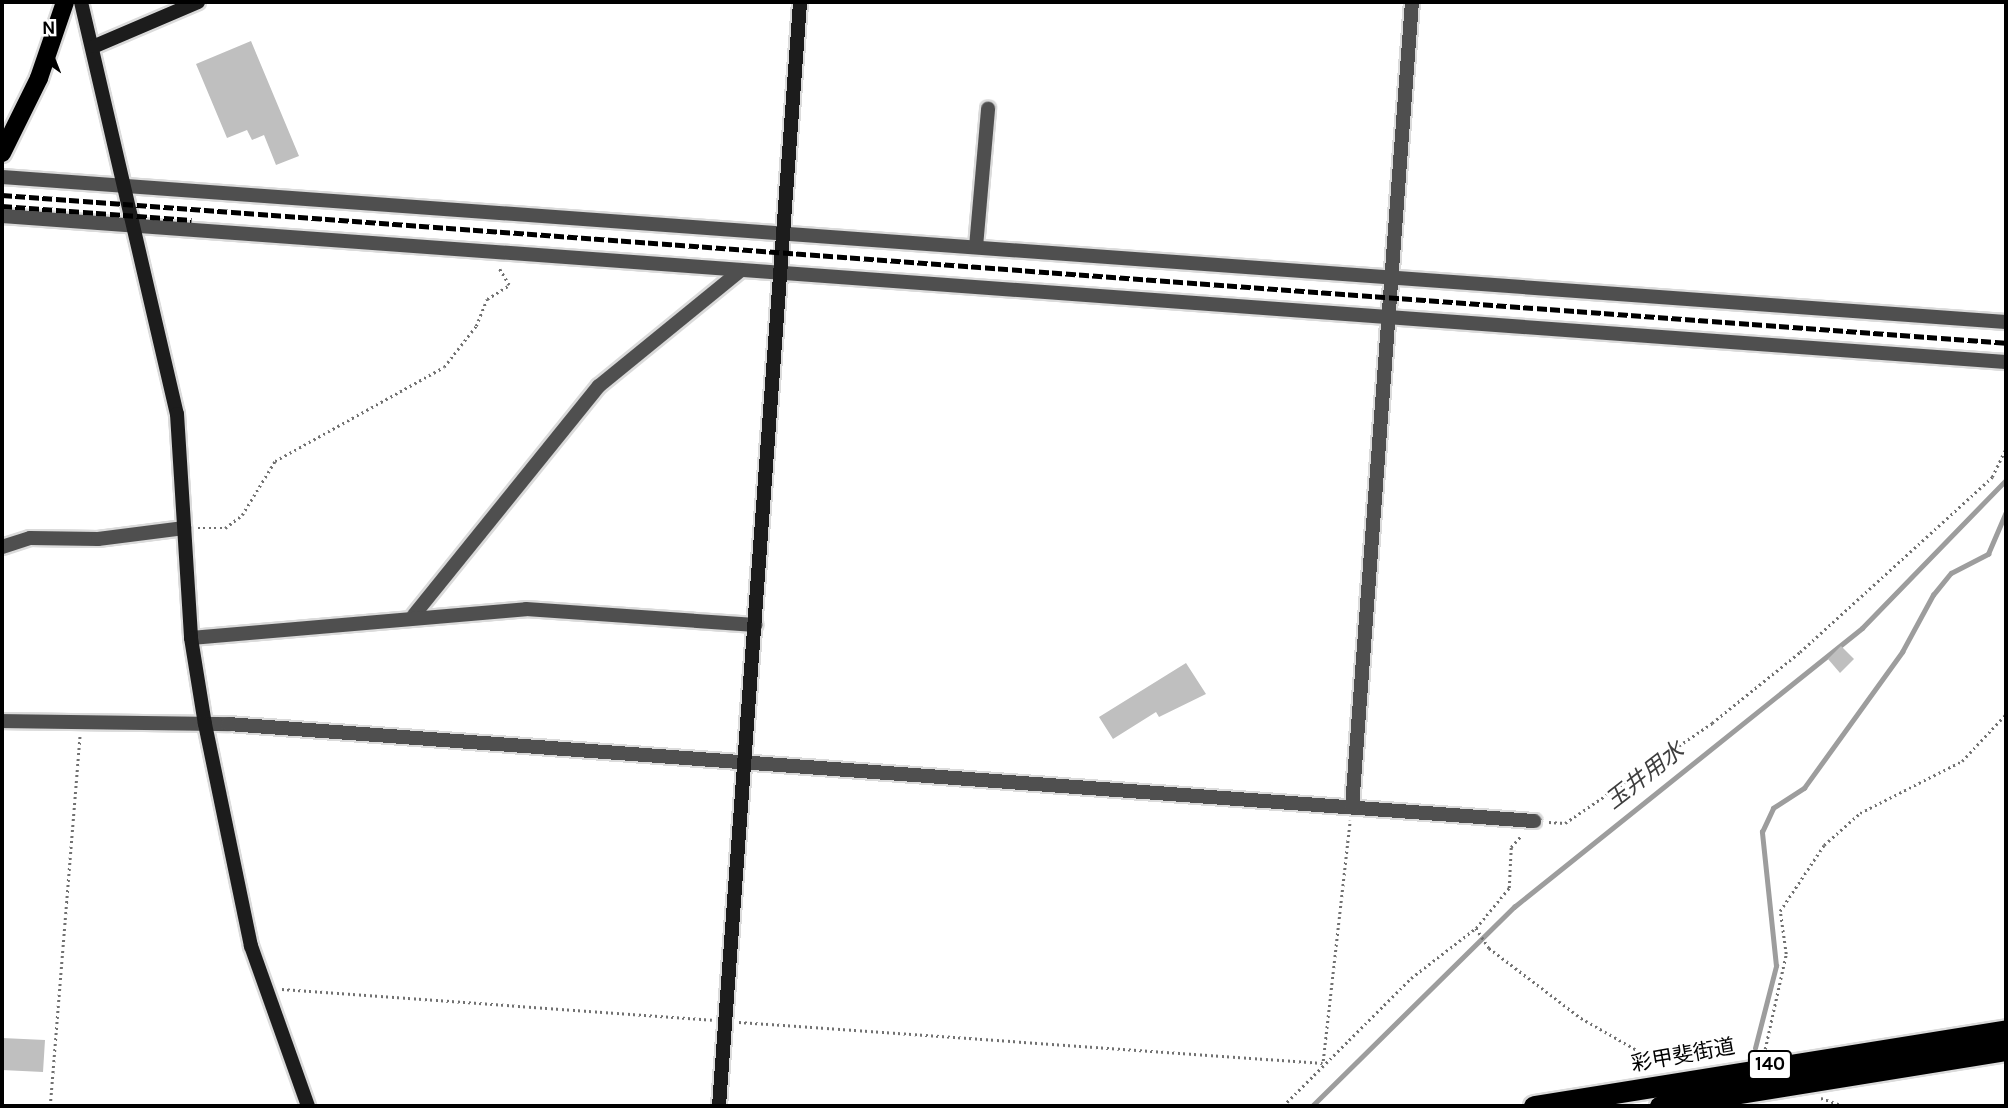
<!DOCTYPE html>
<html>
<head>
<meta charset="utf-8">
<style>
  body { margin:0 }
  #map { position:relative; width:2008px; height:1108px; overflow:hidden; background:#fff; font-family:Karla,"Noto Sans JP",sans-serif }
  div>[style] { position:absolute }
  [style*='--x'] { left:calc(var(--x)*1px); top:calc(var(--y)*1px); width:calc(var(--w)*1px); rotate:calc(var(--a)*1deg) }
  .stream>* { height:4.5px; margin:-2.25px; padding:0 2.25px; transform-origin:2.25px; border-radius:2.25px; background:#9d9d9d }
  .building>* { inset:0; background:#bfbfbf }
  .path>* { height:2.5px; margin-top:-1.25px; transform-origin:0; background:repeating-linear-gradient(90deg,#717171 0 2px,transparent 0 5.5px) }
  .roads { filter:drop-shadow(2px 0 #dbdbdb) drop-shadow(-2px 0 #dbdbdb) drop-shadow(0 2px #dbdbdb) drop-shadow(0 -2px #dbdbdb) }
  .street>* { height:14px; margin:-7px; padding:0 7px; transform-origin:7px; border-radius:7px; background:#4f4f4f }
  .secondary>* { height:14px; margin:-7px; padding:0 7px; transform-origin:7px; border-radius:7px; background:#1c1c1c }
  .primary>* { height:18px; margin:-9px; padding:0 9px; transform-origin:9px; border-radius:9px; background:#000 }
  .highway>* { height:21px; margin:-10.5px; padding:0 10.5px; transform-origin:10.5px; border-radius:10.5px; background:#000 }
  .rail>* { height:4.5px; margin-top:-2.25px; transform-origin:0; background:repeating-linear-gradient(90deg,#000 0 10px,transparent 0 13.5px) }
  span { translate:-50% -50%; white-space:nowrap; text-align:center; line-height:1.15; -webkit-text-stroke:5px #fff; paint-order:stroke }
  .shield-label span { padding:2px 5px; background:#fff; border:2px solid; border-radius:5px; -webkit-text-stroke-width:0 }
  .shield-label { font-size:19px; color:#000; font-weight:700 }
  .street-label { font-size:21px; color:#000 }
  .water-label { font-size:23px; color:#3e3e3e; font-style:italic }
  .frame { position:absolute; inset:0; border:4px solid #000; pointer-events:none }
  .north { position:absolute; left:14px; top:14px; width:70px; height:70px; -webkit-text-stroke:5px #fff; paint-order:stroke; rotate:359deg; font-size:19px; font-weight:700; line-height:28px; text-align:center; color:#000 }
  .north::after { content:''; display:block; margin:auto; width:24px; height:32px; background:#000; clip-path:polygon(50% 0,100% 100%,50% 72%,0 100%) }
</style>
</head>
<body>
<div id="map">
  <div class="stream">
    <i style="--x:1755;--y:1048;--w:85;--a:-75.6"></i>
    <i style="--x:1776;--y:966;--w:135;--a:-96"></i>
    <i style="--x:1762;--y:832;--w:26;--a:-65"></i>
    <i style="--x:1773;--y:808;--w:37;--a:-33"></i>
    <i style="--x:1804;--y:788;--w:168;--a:-54.2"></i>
    <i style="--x:1902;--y:652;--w:65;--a:-61.5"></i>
    <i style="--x:1933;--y:595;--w:28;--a:-51"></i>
    <i style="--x:1951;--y:573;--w:42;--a:-27.2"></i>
    <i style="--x:1988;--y:554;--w:46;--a:-66.8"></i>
    <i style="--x:1312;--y:1106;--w:284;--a:-44.6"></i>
    <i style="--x:1514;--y:907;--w:446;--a:-38.7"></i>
    <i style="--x:1862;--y:628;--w:206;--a:-45.8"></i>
  </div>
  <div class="building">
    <i style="clip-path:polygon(251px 41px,299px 156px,276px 165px,264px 135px,252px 140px,247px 130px,227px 138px,196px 64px)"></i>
    <i style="clip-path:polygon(1841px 646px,1854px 659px,1840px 673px,1828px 659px)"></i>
    <i style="clip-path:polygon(1186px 663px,1206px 694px,1159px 717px,1156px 712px,1113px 739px,1099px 717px)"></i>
    <i style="clip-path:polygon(2px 1038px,45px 1040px,43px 1072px,2px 1070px)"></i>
  </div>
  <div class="path">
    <i style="--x:198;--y:528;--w:27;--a:0"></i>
    <i style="--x:225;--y:528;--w:21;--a:-37"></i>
    <i style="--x:242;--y:515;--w:63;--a:-58.6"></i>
    <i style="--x:275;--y:461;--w:193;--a:-29.1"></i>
    <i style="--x:444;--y:367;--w:52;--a:-52"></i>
    <i style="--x:476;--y:326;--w:29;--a:-68"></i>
    <i style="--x:487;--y:299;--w:26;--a:-32"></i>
    <i style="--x:509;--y:285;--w:21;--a:-121"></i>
    <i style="--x:1549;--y:822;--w:16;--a:4"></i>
    <i style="--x:1565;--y:823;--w:178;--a:-34.2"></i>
    <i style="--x:1712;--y:723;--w:113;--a:-38.9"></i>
    <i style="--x:1800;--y:652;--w:260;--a:-42.3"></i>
    <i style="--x:1992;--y:477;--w:32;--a:-64"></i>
    <i style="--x:1476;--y:928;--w:24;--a:57"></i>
    <i style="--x:1489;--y:948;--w:116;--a:37.3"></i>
    <i style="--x:1581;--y:1018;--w:95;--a:29.8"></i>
    <i style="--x:282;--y:989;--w:431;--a:4.1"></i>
    <i style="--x:739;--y:1022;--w:585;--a:4.02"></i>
    <i style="--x:1765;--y:1049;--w:97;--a:-77.5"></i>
    <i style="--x:1786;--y:954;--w:43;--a:-97.9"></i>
    <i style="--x:1780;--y:911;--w:79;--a:-56.3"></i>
    <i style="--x:1824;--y:845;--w:48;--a:-41.6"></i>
    <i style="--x:1860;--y:813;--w:114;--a:-27"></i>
    <i style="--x:1962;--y:761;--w:64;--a:-46.9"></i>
    <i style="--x:1323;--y:1061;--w:242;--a:-83.6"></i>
    <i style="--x:1821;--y:1098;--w:24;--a:19"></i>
    <i style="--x:50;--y:1106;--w:372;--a:-85.4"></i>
    <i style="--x:1283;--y:1106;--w:181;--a:-45"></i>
    <i style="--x:1411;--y:978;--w:82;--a:-37.6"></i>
    <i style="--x:1476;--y:928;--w:52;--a:-50.5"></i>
    <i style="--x:1509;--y:888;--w:41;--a:-87.2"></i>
    <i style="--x:1511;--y:847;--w:15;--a:-48"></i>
  </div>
  <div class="roads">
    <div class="street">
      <i style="--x:2;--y:177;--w:2009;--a:4.14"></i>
      <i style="--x:2;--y:216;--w:2009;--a:4.17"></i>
      <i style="--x:976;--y:247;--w:139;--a:-85"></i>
      <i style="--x:2;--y:547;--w:29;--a:-18"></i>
      <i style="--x:30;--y:538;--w:68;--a:0.8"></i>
      <i style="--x:98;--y:539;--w:87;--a:-7.3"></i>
      <i style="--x:414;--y:615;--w:294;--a:-51.1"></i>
      <i style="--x:599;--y:386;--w:183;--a:-39.2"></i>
      <i style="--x:191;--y:638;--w:336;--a:-4.9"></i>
      <i style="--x:526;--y:609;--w:230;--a:4"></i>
      <i style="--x:2;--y:721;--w:226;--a:0.8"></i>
      <i style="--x:228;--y:724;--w:1310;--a:4.25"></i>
      <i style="--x:1352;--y:807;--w:807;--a:-85.74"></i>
    </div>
    <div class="secondary">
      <i style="--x:81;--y:2;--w:423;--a:76.9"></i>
      <i style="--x:177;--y:414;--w:224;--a:86.4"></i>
      <i style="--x:191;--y:638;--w:87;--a:80.8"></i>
      <i style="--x:205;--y:724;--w:227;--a:78.3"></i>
      <i style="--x:251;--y:946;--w:170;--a:70.4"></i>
      <i style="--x:95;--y:46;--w:112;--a:-23.1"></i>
      <i style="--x:719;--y:1106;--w:1107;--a:-85.8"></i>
    </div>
    <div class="primary">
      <i style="--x:2;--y:153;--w:84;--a:-63.7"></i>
      <i style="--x:39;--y:78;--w:80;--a:-71.1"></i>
    </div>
    <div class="highway">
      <i style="--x:1534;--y:1106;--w:478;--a:-9.1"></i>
      <i style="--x:1660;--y:1106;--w:351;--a:-9.2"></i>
    </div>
  </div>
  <div class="rail">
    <i style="--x:2;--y:195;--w:2009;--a:4.22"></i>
    <i style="--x:2;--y:206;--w:190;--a:4.2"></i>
  </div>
  <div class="shield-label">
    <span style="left:1770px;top:1065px">140</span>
  </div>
  <div class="street-label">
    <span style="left:1683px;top:1055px;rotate:-10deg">彩甲斐街道</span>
  </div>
  <div class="water-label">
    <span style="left:1645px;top:776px;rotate:-38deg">玉井用水</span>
  </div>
  <div class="frame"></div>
  <div class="north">N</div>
</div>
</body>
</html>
